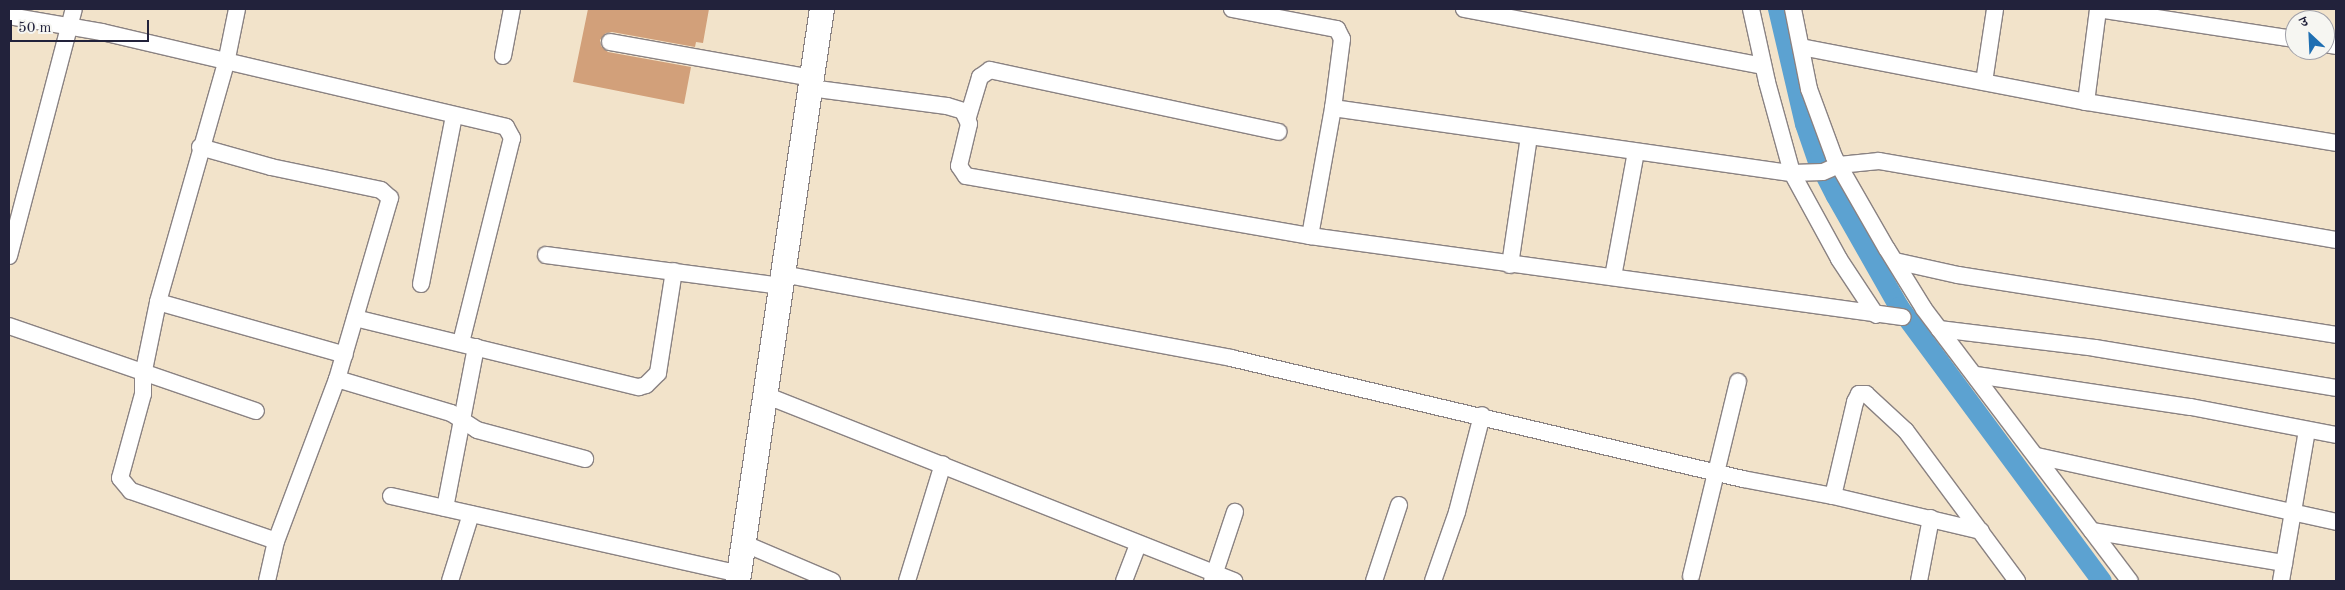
<!DOCTYPE html>
<html>
<head>
<meta charset="utf-8">
<style>
  body { margin:0 }
  #map { position:relative; width:2345px; height:590px; overflow:hidden; background:#f2e3ca; font-family:"Old Standard TT","Noto Serif Devanagari",serif }
  div>[style] { position:absolute }
  [style*='--x'] { left:calc(var(--x)*1px); top:calc(var(--y)*1px); width:calc(var(--w)*1px); rotate:calc(var(--a)*1deg) }
  .canal>* { height:20px; margin:-10px; padding:0 10px; transform-origin:10px; border-radius:10px; background:#5ca2d1 }
  .building>* { inset:0; background:#d2a07a }
  .roads { filter:drop-shadow(1px 0 #8a8282) drop-shadow(-1px 0 #8a8282) drop-shadow(0 1px #8a8282) drop-shadow(0 -1px #8a8282) }
  .minor>* { height:16px; margin:-8px; padding:0 8px; transform-origin:8px; border-radius:8px; background:#fff }
  .secondary>* { height:24px; margin:-12px; padding:0 12px; transform-origin:12px; border-radius:12px; background:#fff }
  span { translate:-50% -50%; white-space:nowrap; text-align:center; line-height:1.15; -webkit-text-stroke:4px #f6f6f2; paint-order:stroke }
  .frame { position:absolute; inset:0; border:10px solid #22223b; pointer-events:none }
  .north { position:absolute; left:2285px; top:10px; width:50px; height:50px; box-sizing:border-box; background:#f6f6f2; border:1px solid #a1a1a9; border-radius:50%; rotate:335deg; font-size:14px; font-weight:700; line-height:20px; text-align:center; color:#22223b }
  .north::after { content:''; display:block; margin:auto; width:18px; height:22px; background:#1f6fb2; clip-path:polygon(50% 0,100% 100%,50% 72%,0 100%) }
  .scale { position:absolute; left:10px; top:20px; width:139px; height:22px; box-sizing:border-box; border:2px solid #22223b; border-top:0; padding-left:6px; font-size:15px; line-height:18px; white-space:nowrap; color:#22223b; -webkit-text-stroke:4px #f6f6f2; paint-order:stroke }
</style>
</head>
<body>
<div id="map">
  <div class="canal">
    <i style="--x:1778;--y:9;--w:118;--a:76.8"></i>
    <i style="--x:1805;--y:124;--w:39;--a:71"></i>
    <i style="--x:1818;--y:161;--w:39;--a:63"></i>
    <i style="--x:1836;--y:196;--w:128;--a:60.4"></i>
    <i style="--x:1899;--y:307;--w:341;--a:53.5"></i>
  </div>
  <div class="building">
    <i style="clip-path:polygon(588px 9px,709px 9px,703px 43px,696px 42px,695px 47px,612px 32px,606px 33px,600px 40px,601px 46px,608px 52px,691px 67px,684px 104px,573px 82px)"></i>
  </div>
  <div class="roads">
    <div class="minor">
      <i style="--x:237;--y:9;--w:55;--a:101.5"></i>
      <i style="--x:226;--y:63;--w:248;--a:105.9"></i>
      <i style="--x:158;--y:302;--w:75;--a:101.6"></i>
      <i style="--x:143;--y:375;--w:19;--a:90"></i>
      <i style="--x:143;--y:394;--w:87;--a:105.3"></i>
      <i style="--x:120;--y:478;--w:17;--a:50"></i>
      <i style="--x:131;--y:491;--w:153;--a:19"></i>
      <i style="--x:1232;--y:9;--w:107;--a:10.8"></i>
      <i style="--x:1337;--y:29;--w:11;--a:63"></i>
      <i style="--x:1342;--y:39;--w:70;--a:97.4"></i>
      <i style="--x:1464;--y:9;--w:304;--a:10.8"></i>
      <i style="--x:1751;--y:9;--w:75;--a:77.6"></i>
      <i style="--x:1767;--y:82;--w:94;--a:74.6"></i>
      <i style="--x:1792;--y:173;--w:98;--a:61.3"></i>
      <i style="--x:1839;--y:259;--w:67;--a:56.5"></i>
      <i style="--x:1793;--y:9;--w:82;--a:78.7"></i>
      <i style="--x:1809;--y:89;--w:72;--a:69.8"></i>
      <i style="--x:1834;--y:157;--w:106;--a:60.1"></i>
      <i style="--x:1887;--y:249;--w:70;--a:58.3"></i>
      <i style="--x:1924;--y:309;--w:341;--a:52.9"></i>
      <i style="--x:2098;--y:9;--w:199;--a:8.7"></i>
      <i style="--x:9;--y:16;--w:94;--a:9.8"></i>
      <i style="--x:102;--y:32;--w:415;--a:13.2"></i>
      <i style="--x:506;--y:127;--w:13;--a:61"></i>
      <i style="--x:512;--y:138;--w:211;--a:104"></i>
      <i style="--x:610;--y:42;--w:205;--a:10.1"></i>
      <i style="--x:2325;--y:44;--w:11;--a:10"></i>
      <i style="--x:1801;--y:47;--w:290;--a:10.9"></i>
      <i style="--x:2086;--y:102;--w:253;--a:9.3"></i>
      <i style="--x:503;--y:56;--w:48;--a:-79.2"></i>
      <i style="--x:1984;--y:82;--w:74;--a:-81.4"></i>
      <i style="--x:810;--y:88;--w:138;--a:7.5"></i>
      <i style="--x:947;--y:106;--w:17;--a:17"></i>
      <i style="--x:963;--y:111;--w:14;--a:65"></i>
      <i style="--x:969;--y:124;--w:43;--a:103.4"></i>
      <i style="--x:959;--y:166;--w:12;--a:55"></i>
      <i style="--x:966;--y:176;--w:349;--a:9.9"></i>
      <i style="--x:1310;--y:236;--w:598;--a:7.79"></i>
      <i style="--x:2086;--y:102;--w:94;--a:-82.6"></i>
      <i style="--x:968;--y:117;--w:42;--a:-73.3"></i>
      <i style="--x:980;--y:77;--w:12;--a:-35"></i>
      <i style="--x:990;--y:70;--w:295;--a:12.1"></i>
      <i style="--x:200;--y:147;--w:74;--a:15.7"></i>
      <i style="--x:271;--y:167;--w:112;--a:11.8"></i>
      <i style="--x:381;--y:190;--w:12;--a:42"></i>
      <i style="--x:390;--y:198;--w:189;--a:106.3"></i>
      <i style="--x:337;--y:379;--w:173;--a:110.6"></i>
      <i style="--x:276;--y:541;--w:41;--a:102.7"></i>
      <i style="--x:1310;--y:236;--w:130;--a:-79.8"></i>
      <i style="--x:1333;--y:108;--w:464;--a:8.1"></i>
      <i style="--x:1792;--y:173;--w:31;--a:-2"></i>
      <i style="--x:1823;--y:172;--w:17;--a:-24"></i>
      <i style="--x:1839;--y:165;--w:40;--a:-5.7"></i>
      <i style="--x:1879;--y:161;--w:464;--a:9.8"></i>
      <i style="--x:546;--y:255;--w:237;--a:7.5"></i>
      <i style="--x:9;--y:256;--w:255;--a:-75.3"></i>
      <i style="--x:1895;--y:261;--w:65;--a:12.5"></i>
      <i style="--x:1958;--y:275;--w:383;--a:9"></i>
      <i style="--x:1510;--y:265;--w:129;--a:-81.6"></i>
      <i style="--x:783;--y:274;--w:456;--a:10.6"></i>
      <i style="--x:1231;--y:358;--w:526;--a:13.3"></i>
      <i style="--x:1743;--y:479;--w:92;--a:10.7"></i>
      <i style="--x:1833;--y:496;--w:152;--a:13.3"></i>
      <i style="--x:1613;--y:277;--w:127;--a:-79.6"></i>
      <i style="--x:421;--y:284;--w:171;--a:-78.9"></i>
      <i style="--x:158;--y:302;--w:194;--a:15.8"></i>
      <i style="--x:355;--y:318;--w:292;--a:13.7"></i>
      <i style="--x:639;--y:387;--w:7;--a:-16"></i>
      <i style="--x:646;--y:385;--w:17;--a:-45"></i>
      <i style="--x:658;--y:373;--w:103;--a:-81.1"></i>
      <i style="--x:9;--y:326;--w:261;--a:19"></i>
      <i style="--x:1939;--y:329;--w:157;--a:6.9"></i>
      <i style="--x:2095;--y:348;--w:244;--a:9.4"></i>
      <i style="--x:1976;--y:375;--w:217;--a:8.5"></i>
      <i style="--x:2191;--y:407;--w:148;--a:10.9"></i>
      <i style="--x:337;--y:379;--w:119;--a:16.6"></i>
      <i style="--x:451;--y:413;--w:31;--a:33"></i>
      <i style="--x:477;--y:430;--w:112;--a:15"></i>
      <i style="--x:765;--y:395;--w:505;--a:21.63"></i>
      <i style="--x:2037;--y:456;--w:306;--a:12.4"></i>
      <i style="--x:391;--y:496;--w:357;--a:12.6"></i>
      <i style="--x:1833;--y:496;--w:97;--a:-76.8"></i>
      <i style="--x:1855;--y:402;--w:9;--a:-63"></i>
      <i style="--x:1859;--y:394;--w:7;--a:0"></i>
      <i style="--x:1866;--y:394;--w:54;--a:42.8"></i>
      <i style="--x:1906;--y:431;--w:187;--a:53.5"></i>
      <i style="--x:445;--y:508;--w:164;--a:-79.1"></i>
      <i style="--x:2092;--y:531;--w:195;--a:9.5"></i>
      <i style="--x:743;--y:543;--w:97;--a:23.1"></i>
      <i style="--x:1691;--y:576;--w:200;--a:-76.4"></i>
      <i style="--x:450;--y:581;--w:70;--a:-72.6"></i>
      <i style="--x:907;--y:581;--w:122;--a:-72.9"></i>
      <i style="--x:1124;--y:581;--w:39;--a:-69"></i>
      <i style="--x:1212;--y:581;--w:73;--a:-71.6"></i>
      <i style="--x:1374;--y:581;--w:80;--a:-71.8"></i>
      <i style="--x:1433;--y:581;--w:73;--a:-70.8"></i>
      <i style="--x:1457;--y:512;--w:100;--a:-75.5"></i>
      <i style="--x:1919;--y:581;--w:64;--a:-79.2"></i>
      <i style="--x:2281;--y:581;--w:152;--a:-80.2"></i>
    </div>
    <div class="secondary">
      <i style="--x:738;--y:581;--w:578;--a:-81.65"></i>
    </div>
  </div>
  <div class="frame"></div>
  <div class="north">उ</div>
  <div class="scale">50 m</div>
</div>
</body>
</html>
